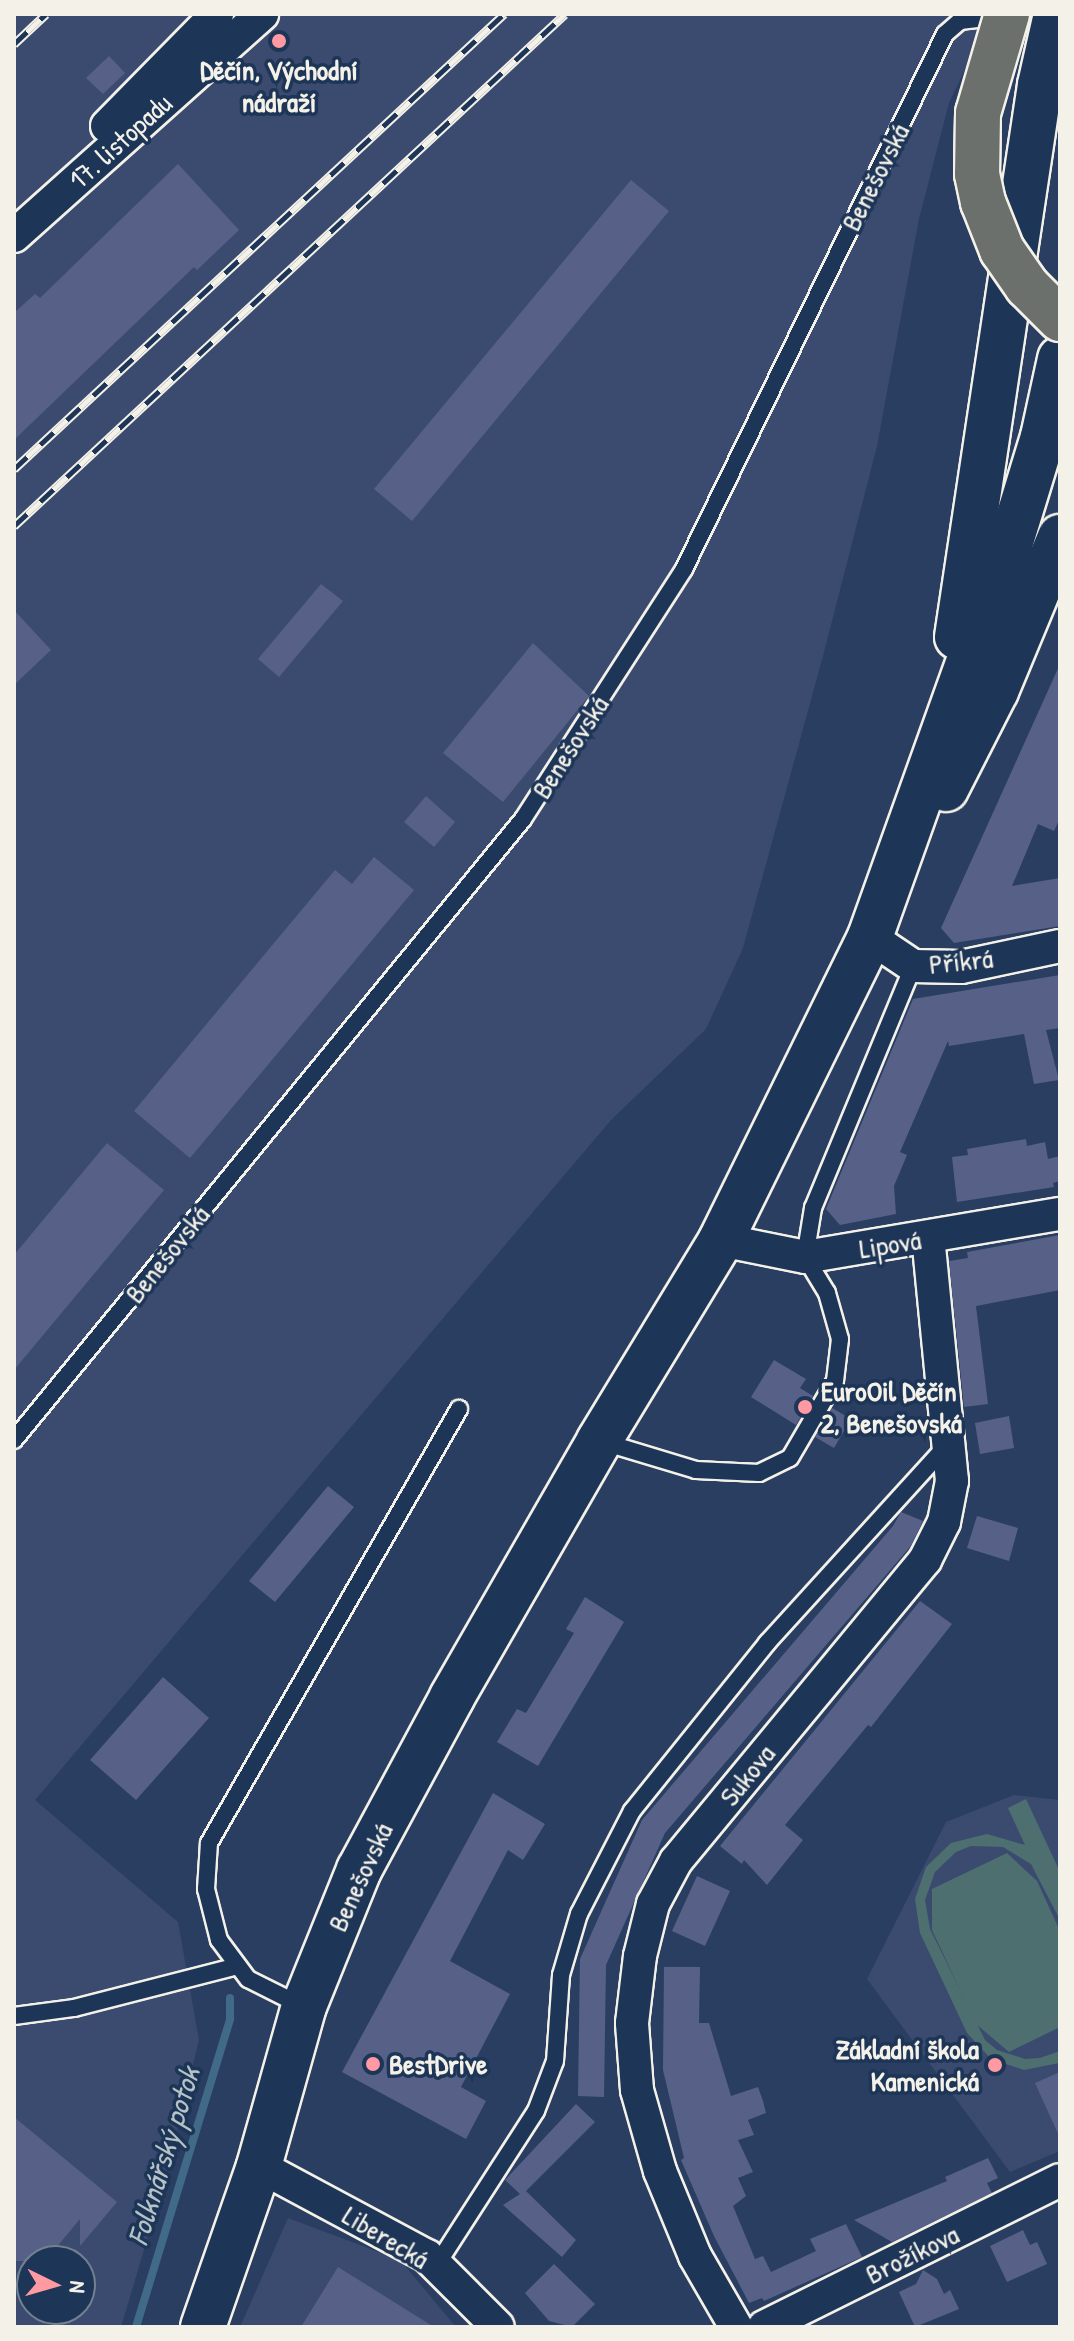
<!DOCTYPE html>
<html>
<head>
<meta charset="utf-8">
<style>
  body { margin:0 }
  #map { position:relative; width:1074px; height:2341px; overflow:hidden; background:#293e61; font-family:"Patrick Hand",sans-serif }
  div>[style] { position:absolute }
  [style*='--x'] { left:calc(var(--x)*1px); top:calc(var(--y)*1px); width:calc(var(--w)*1px); rotate:calc(var(--a)*1deg) }
  .built>* { inset:0; background:#3b4b6f }
  .green>* { inset:0; background:#4d6f70 }
  .stream>* { height:8px; margin:-4px; padding:0 4px; transform-origin:4px; border-radius:4px; background:#416a88 }
  .building>* { inset:0; background:#576188 }
  .roads { filter:drop-shadow(2px 0 #f4f1e8) drop-shadow(-2px 0 #f4f1e8) drop-shadow(0 2px #f4f1e8) drop-shadow(0 -2px #f4f1e8) }
  .lane>* { height:16px; margin:-8px; padding:0 8px; transform-origin:8px; border-radius:8px; background:#1d3557 }
  .street>* { height:32px; margin:-16px; padding:0 16px; transform-origin:16px; border-radius:16px; background:#1d3557 }
  .secondary>* { height:44px; margin:-22px; padding:0 22px; transform-origin:22px; border-radius:22px; background:#1d3557 }
  .rail>* { height:9px; margin-top:-4.5px; transform-origin:0; background:repeating-linear-gradient(90deg,#1d3557 0 18px,#f4f1e8 0 36px); box-sizing:border-box; border-block:2px solid #f4f1e8 }
  .bridges { filter:drop-shadow(2px 0 #f4f1e8) drop-shadow(-2px 0 #f4f1e8) drop-shadow(0 2px #f4f1e8) drop-shadow(0 -2px #f4f1e8) }
  .primary-bridge>* { height:44px; margin:-22px; padding:0 22px; transform-origin:22px; border-radius:22px; background:#6b706d }
  .dots>* { width:22px; height:22px; translate:-50% -50%; box-sizing:border-box; border:4px solid #1d3557; border-radius:50% }
  span { translate:-50% -50%; white-space:nowrap; text-align:center; line-height:1.15; -webkit-text-stroke:7px #1d3557; paint-order:stroke }
  .poi-label { font-size:28px; color:#f4f1e8; font-weight:700 }
  .left { translate:0 -50%; text-align:left }
  .right { translate:-100% -50%; text-align:right }
  .street-label { font-size:28px; color:#f4f1e8 }
  .water-label { font-size:30px; color:#b5c2c6; font-style:italic }
  .frame { position:absolute; inset:0; border:16px solid #f4f1e8; pointer-events:none }
  .north { position:absolute; left:16px; top:2245px; width:80px; height:80px; box-sizing:border-box; background:#1d3557; border:2px solid #738091; border-radius:50%; rotate:95deg; font-size:22px; font-weight:700; line-height:32px; text-align:center; color:#f4f1e8 }
  .north::after { content:''; display:block; margin:auto; width:28px; height:36px; background:#ff9aa2; clip-path:polygon(50% 0,100% 100%,50% 72%,0 100%) }
</style>
</head>
<body>
<div id="map">
  <div class="built">
    <i style="clip-path:polygon(evenodd,14px 14px,991px 14px,949px 103px,919px 219px,877px 446px,823px 656px,743px 948px,706px 1029px,611px 1120px,35px 1800px,178px 1922px,199px 2040px,163px 2186px,121px 2327px,14px 2327px,14px 14px,32px 2261px,80px 2261px,80px 2309px,32px 2309px,32px 2261px)"></i>
    <i style="clip-path:polygon(1014px 1795px,1060px 1800px,1060px 2151px,1010px 2172px,867px 1979px,946px 1822px)"></i>
    <i style="clip-path:polygon(288px 2218px,400px 2260px,456px 2327px,240px 2327px)"></i>
  </div>
  <div class="green">
    <i style="clip-path:polygon(1026px 1799px,1060px 1872px,1060px 1920px,1031px 1864px,1003px 1847px,971px 1846px,956px 1852px,935px 1872px,925px 1900px,930px 1929px,985px 2040px,997px 2050px,1025px 2059px,1040px 2058px,1060px 2051px,1059px 2063px,1024px 2070px,991px 2059px,967px 2033px,920px 1933px,915px 1899px,926px 1867px,951px 1843px,987px 1834px,1025px 1845px,1008px 1808px)"></i>
    <i style="clip-path:polygon(1007px 1853px,1037px 1881px,1060px 1931px,1060px 2027px,1009px 2052px,976px 2024px,932px 1930px,932px 1889px)"></i>
  </div>
  <div class="stream">
    <i style="--x:136;--y:2327;--w:322;--a:-73"></i>
    <i style="--x:230;--y:2019;--w:21;--a:-90"></i>
  </div>
  <div class="building">
    <i style="clip-path:polygon(109px 56px,125px 73px,103px 94px,86px 78px)"></i>
    <i style="clip-path:polygon(178px 164px,239px 230px,197px 270px,194px 267px,14px 440px,14px 313px,35px 294px,40px 298px)"></i>
    <i style="clip-path:polygon(631px 180px,669px 211px,412px 521px,374px 489px)"></i>
    <i style="clip-path:polygon(321px 584px,343px 601px,279px 677px,258px 659px)"></i>
    <i style="clip-path:polygon(14px 610px,51px 650px,14px 685px)"></i>
    <i style="clip-path:polygon(533px 643px,589px 696px,503px 802px,443px 753px)"></i>
    <i style="clip-path:polygon(1060px 664px,1060px 818px,1054px 831px,1038px 824px,1012px 886px,1060px 878px,1060px 926px,954px 943px,941px 928px)"></i>
    <i style="clip-path:polygon(426px 796px,455px 822px,434px 847px,404px 822px)"></i>
    <i style="clip-path:polygon(374px 857px,414px 890px,190px 1158px,134px 1111px,335px 870px,352px 884px)"></i>
    <i style="clip-path:polygon(1060px 975px,1060px 1028px,1046px 1030px,1059px 1080px,1034px 1084px,1024px 1034px,949px 1046px,948px 1041px,900px 1152px,907px 1155px,894px 1186px,896px 1214px,840px 1225px,826px 1209px,913px 999px)"></i>
    <i style="clip-path:polygon(1026px 1139px,1027px 1146px,1045px 1142px,1048px 1159px,1060px 1156px,1060px 1181px,1053px 1183px,1054px 1187px,957px 1202px,952px 1157px,968px 1155px,967px 1149px)"></i>
    <i style="clip-path:polygon(107px 1143px,164px 1190px,14px 1370px,14px 1255px)"></i>
    <i style="clip-path:polygon(1060px 1235px,1060px 1290px,976px 1306px,988px 1404px,964px 1407px,949px 1261px,968px 1258px,967px 1252px)"></i>
    <i style="clip-path:polygon(774px 1360px,806px 1379px,800px 1388px,813px 1396px,796px 1425px,751px 1397px)"></i>
    <i style="clip-path:polygon(832px 1408px,851px 1419px,834px 1448px,815px 1437px)"></i>
    <i style="clip-path:polygon(1009px 1416px,1014px 1448px,980px 1454px,975px 1423px)"></i>
    <i style="clip-path:polygon(328px 1486px,354px 1507px,275px 1602px,249px 1581px)"></i>
    <i style="clip-path:polygon(901px 1512px,923px 1521px,910px 1547px,665px 1833px,606px 1965px,604px 2097px,578px 2096px,580px 1959px,642px 1820px,893px 1526px)"></i>
    <i style="clip-path:polygon(977px 1516px,1018px 1528px,1009px 1561px,967px 1548px)"></i>
    <i style="clip-path:polygon(585px 1597px,624px 1622px,538px 1766px,497px 1742px,517px 1709px,526px 1713px,574px 1633px,566px 1629px)"></i>
    <i style="clip-path:polygon(920px 1601px,952px 1624px,871px 1727px,868px 1725px,785px 1825px,803px 1840px,767px 1885px,744px 1860px,742px 1864px,720px 1846px)"></i>
    <i style="clip-path:polygon(163px 1677px,209px 1718px,136px 1800px,90px 1760px)"></i>
    <i style="clip-path:polygon(493px 1793px,545px 1824px,523px 1860px,508px 1850px,450px 1961px,510px 1994px,461px 2087px,486px 2101px,466px 2139px,342px 2072px)"></i>
    <i style="clip-path:polygon(697px 1876px,730px 1891px,705px 1946px,672px 1931px)"></i>
    <i style="clip-path:polygon(664px 1967px,700px 1967px,699px 2023px,709px 2023px,731px 2096px,758px 2087px,763px 2101px,766px 2113px,748px 2120px,754px 2135px,738px 2140px,753px 2172px,738px 2178px,746px 2196px,733px 2206px,755px 2259px,763px 2256px,771px 2272px,816px 2251px,810px 2239px,846px 2224px,862px 2257px,764px 2301px,762px 2298px,749px 2303px,714px 2236px,681px 2160px,684px 2158px,663px 2070px)"></i>
    <i style="clip-path:polygon(1060px 2072px,1060px 2138px,1035px 2083px)"></i>
    <i style="clip-path:polygon(576px 2104px,595px 2122px,526px 2191px,576px 2240px,562px 2257px,503px 2205px,520px 2194px,505px 2180px)"></i>
    <i style="clip-path:polygon(14px 2117px,117px 2202px,80px 2246px,80px 2219px,45px 2261px,14px 2261px)"></i>
    <i style="clip-path:polygon(988px 2158px,998px 2178px,987px 2183px,992px 2193px,892px 2242px,854px 2220px,947px 2181px,945px 2177px)"></i>
    <i style="clip-path:polygon(1023px 2230px,1030px 2245px,1037px 2242px,1047px 2264px,1007px 2282px,990px 2246px)"></i>
    <i style="clip-path:polygon(554px 2264px,595px 2304px,572px 2327px,549px 2321px,525px 2293px)"></i>
    <i style="clip-path:polygon(338px 2267px,434px 2327px,301px 2327px)"></i>
    <i style="clip-path:polygon(923px 2270px,937px 2279px,944px 2294px,950px 2290px,959px 2309px,915px 2327px,899px 2292px,916px 2284px)"></i>
  </div>
  <div class="roads">
    <div class="lane">
      <i style="--x:14;--y:1440;--w:803;--a:-50.66"></i>
      <i style="--x:523;--y:819;--w:297;--a:-57.2"></i>
      <i style="--x:684;--y:569;--w:595;--a:-63.99"></i>
      <i style="--x:945;--y:34;--w:20;--a:-41"></i>
      <i style="--x:960;--y:21;--w:43;--a:-6.6"></i>
      <i style="--x:600;--y:1441;--w:100;--a:16.8"></i>
      <i style="--x:696;--y:1470;--w:63;--a:2.7"></i>
      <i style="--x:759;--y:1473;--w:34;--a:-26"></i>
      <i style="--x:790;--y:1458;--w:89;--a:-59.7"></i>
      <i style="--x:835;--y:1381;--w:42;--a:-83.2"></i>
      <i style="--x:840;--y:1339;--w:48;--a:-105.8"></i>
      <i style="--x:827;--y:1293;--w:42;--a:-121.4"></i>
      <i style="--x:805;--y:1257;--w:50;--a:-80.7"></i>
      <i style="--x:813;--y:1208;--w:262;--a:-67.5"></i>
      <i style="--x:302;--y:2006;--w:60;--a:-153.4"></i>
      <i style="--x:248;--y:1979;--w:49;--a:-126.6"></i>
      <i style="--x:219;--y:1940;--w:53;--a:-104.3"></i>
      <i style="--x:206;--y:1889;--w:46;--a:-86.3"></i>
      <i style="--x:209;--y:1843;--w:501;--a:-60.06"></i>
      <i style="--x:14;--y:2016;--w:61;--a:-7.6"></i>
      <i style="--x:74;--y:2008;--w:169;--a:-14.4"></i>
      <i style="--x:436;--y:2266;--w:184;--a:-57.2"></i>
      <i style="--x:536;--y:2111;--w:53;--a:-69.2"></i>
      <i style="--x:555;--y:2061;--w:86;--a:-86"></i>
      <i style="--x:561;--y:1975;--w:64;--a:-73.6"></i>
      <i style="--x:579;--y:1914;--w:116;--a:-62.8"></i>
      <i style="--x:632;--y:1811;--w:216;--a:-51.2"></i>
      <i style="--x:767;--y:1643;--w:268;--a:-47.7"></i>
    </div>
    <div class="street">
      <i style="--x:107;--y:126;--w:157;--a:-45.5"></i>
      <i style="--x:14;--y:236;--w:333;--a:-41.8"></i>
      <i style="--x:870;--y:937;--w:52;--a:34"></i>
      <i style="--x:913;--y:966;--w:48;--a:1.2"></i>
      <i style="--x:961;--y:967;--w:101;--a:-12"></i>
      <i style="--x:721;--y:1240;--w:86;--a:11.4"></i>
      <i style="--x:805;--y:1257;--w:259;--a:-9.6"></i>
      <i style="--x:259;--y:2166;--w:191;--a:28.2"></i>
      <i style="--x:427;--y:2256;--w:100;--a:45"></i>
      <i style="--x:736;--y:2327;--w:82;--a:-120"></i>
      <i style="--x:695;--y:2256;--w:92;--a:-112.4"></i>
      <i style="--x:660;--y:2171;--w:84;--a:-105.9"></i>
      <i style="--x:637;--y:2090;--w:67;--a:-94.3"></i>
      <i style="--x:632;--y:2023;--w:67;--a:-83.2"></i>
      <i style="--x:640;--y:1956;--w:54;--a:-76"></i>
      <i style="--x:653;--y:1904;--w:49;--a:-61.9"></i>
      <i style="--x:676;--y:1861;--w:391;--a:-50.4"></i>
      <i style="--x:925;--y:1560;--w:42;--a:-63.4"></i>
      <i style="--x:944;--y:1522;--w:42;--a:-79"></i>
      <i style="--x:952;--y:1481;--w:244;--a:-95.6"></i>
      <i style="--x:764;--y:2327;--w:330;--a:-26.4"></i>
    </div>
    <div class="secondary">
      <i style="--x:957;--y:637;--w:558;--a:-81.45"></i>
      <i style="--x:1040;--y:85;--w:73;--a:-77.3"></i>
      <i style="--x:946;--y:789;--w:110;--a:-63"></i>
      <i style="--x:996;--y:691;--w:167;--a:-67.4"></i>
      <i style="--x:203;--y:2327;--w:170;--a:-70.8"></i>
      <i style="--x:259;--y:2166;--w:166;--a:-74.3"></i>
      <i style="--x:304;--y:2006;--w:147;--a:-68"></i>
      <i style="--x:359;--y:1870;--w:196;--a:-61.7"></i>
      <i style="--x:452;--y:1697;--w:295;--a:-60.1"></i>
      <i style="--x:599;--y:1441;--w:235;--a:-58.7"></i>
      <i style="--x:721;--y:1240;--w:338;--a:-63.8"></i>
      <i style="--x:870;--y:937;--w:403;--a:-70.3"></i>
      <i style="--x:1006;--y:558;--w:127;--a:-73"></i>
      <i style="--x:1043;--y:437;--w:80;--a:-77.7"></i>
    </div>
  </div>
  <div class="rail">
    <i style="--x:14;--y:44;--w:44;--a:-43.2"></i>
    <i style="--x:14;--y:469;--w:669;--a:-42.88"></i>
    <i style="--x:14;--y:526;--w:752;--a:-42.9"></i>
  </div>
  <div class="bridges">
    <div class="primary-bridge">
      <i style="--x:1007;--y:14;--w:103;--a:106.3"></i>
      <i style="--x:978;--y:113;--w:61;--a:90.9"></i>
      <i style="--x:977;--y:174;--w:29;--a:78"></i>
      <i style="--x:983;--y:202;--w:52;--a:68.4"></i>
      <i style="--x:1002;--y:250;--w:44;--a:55.2"></i>
      <i style="--x:1027;--y:286;--w:47;--a:45"></i>
    </div>
  </div>
  <div class="dots">
    <i style="left:279px;top:41px;background:#ff9aa2"></i>
    <i style="left:805px;top:1407px;background:#ff9aa2"></i>
    <i style="left:373px;top:2064px;background:#ff9aa2"></i>
    <i style="left:995px;top:2065px;background:#ff9aa2"></i>
  </div>
  <div class="poi-label">
    <span style="left:279px;top:86px">Děčín, Východní<br>nádraží</span>
    <span class="left" style="left:821px;top:1407px">EuroOil Děčín<br>2, Benešovská</span>
    <span class="right" style="left:979px;top:2065px">Základní škola<br>Kamenická</span>
    <span class="left" style="left:389px;top:2064px">BestDrive</span>
  </div>
  <div class="street-label">
    <span style="left:120px;top:141px;rotate:-42deg">17. listopadu</span>
    <span style="left:875px;top:177px;rotate:-63deg">Benešovská</span>
    <span style="left:570px;top:747px;rotate:-57deg">Benešovská</span>
    <span style="left:961px;top:961px;rotate:-6deg">Příkrá</span>
    <span style="left:890px;top:1244px;rotate:-9deg">Lipová</span>
    <span style="left:167px;top:1254px;rotate:-51deg">Benešovská</span>
    <span style="left:747px;top:1775px;rotate:-51deg">Sukova</span>
    <span style="left:360px;top:1877px;rotate:-65deg">Benešovská</span>
    <span style="left:386px;top:2237px;rotate:31deg">Liberecká</span>
    <span style="left:912px;top:2254px;rotate:-26deg">Brožíkova</span>
  </div>
  <div class="water-label">
    <span style="left:163px;top:2156px;rotate:-73deg">Folknářský potok</span>
  </div>
  <div class="frame"></div>
  <div class="north">N</div>
</div>
</body>
</html>
